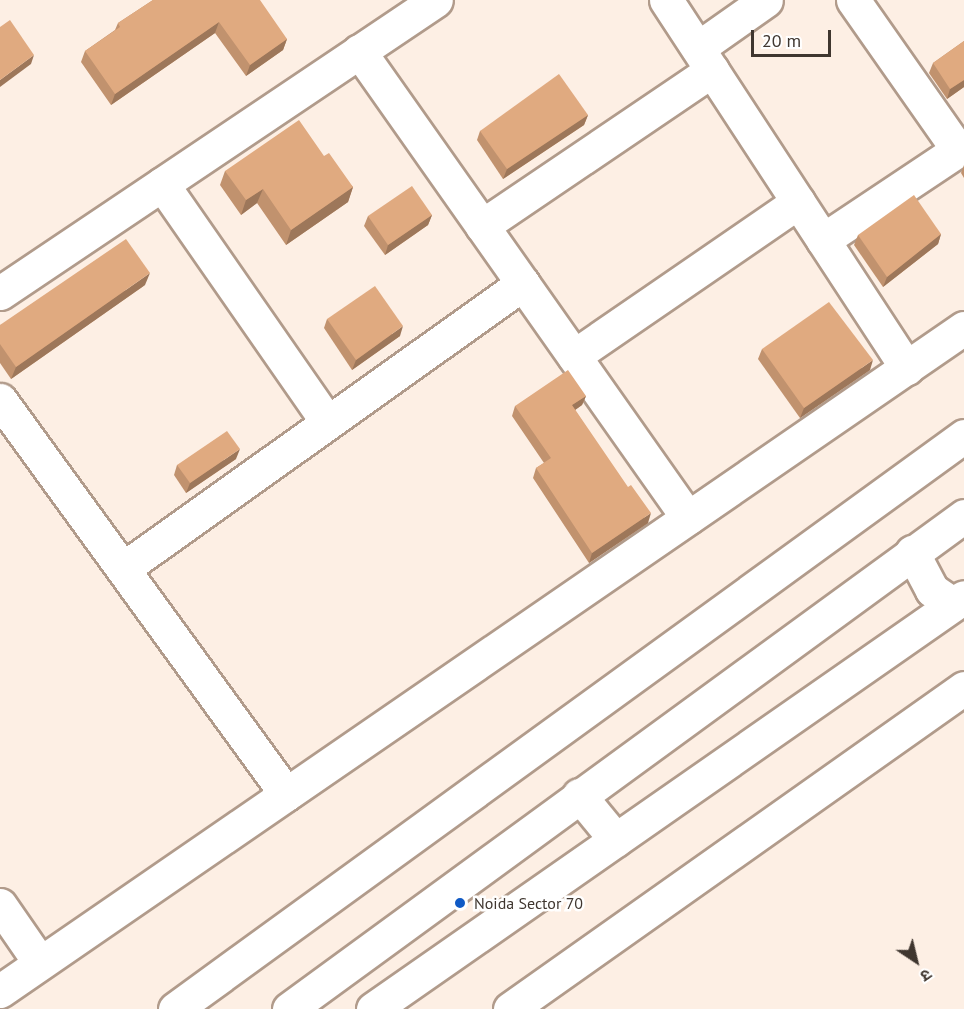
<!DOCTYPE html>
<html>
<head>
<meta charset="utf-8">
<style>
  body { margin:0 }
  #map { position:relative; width:964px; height:1009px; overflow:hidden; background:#fdefe4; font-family:"PT Sans","Noto Sans Devanagari",sans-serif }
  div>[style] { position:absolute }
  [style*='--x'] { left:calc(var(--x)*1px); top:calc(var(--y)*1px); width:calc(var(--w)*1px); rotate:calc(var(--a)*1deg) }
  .roads { filter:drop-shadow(2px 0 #b19b8b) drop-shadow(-2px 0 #b19b8b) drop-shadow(0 2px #b19b8b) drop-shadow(0 -2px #b19b8b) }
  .minor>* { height:33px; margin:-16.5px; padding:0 16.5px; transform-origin:16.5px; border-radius:16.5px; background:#fff }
  .wall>* { inset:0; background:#c1926e }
  .shaded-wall>* { inset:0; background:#9d775a }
  .building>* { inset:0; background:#e0aa80 }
  .dots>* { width:16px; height:16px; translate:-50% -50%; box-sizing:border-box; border:3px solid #fff; border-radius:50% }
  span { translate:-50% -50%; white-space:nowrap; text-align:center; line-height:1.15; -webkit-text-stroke:5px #fff; paint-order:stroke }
  .poi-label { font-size:16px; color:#3f362f }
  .left { translate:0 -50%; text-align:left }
  .north { position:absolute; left:886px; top:931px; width:60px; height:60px; -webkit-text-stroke:4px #fff; paint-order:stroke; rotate:145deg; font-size:16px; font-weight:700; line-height:24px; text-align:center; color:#3f362f }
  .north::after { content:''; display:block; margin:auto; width:21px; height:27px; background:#3f362f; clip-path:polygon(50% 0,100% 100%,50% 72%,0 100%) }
  .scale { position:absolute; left:751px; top:30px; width:80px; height:27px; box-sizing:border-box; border:3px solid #3f362f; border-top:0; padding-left:8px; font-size:18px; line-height:21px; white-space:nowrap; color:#3f362f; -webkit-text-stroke:4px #fff; paint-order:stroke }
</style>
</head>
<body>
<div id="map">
  <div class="roads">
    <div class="minor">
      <i style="--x:666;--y:0;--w:440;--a:56.8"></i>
      <i style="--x:853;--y:0;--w:183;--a:55"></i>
      <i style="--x:698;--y:48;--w:83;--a:-35.2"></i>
      <i style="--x:359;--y:51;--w:571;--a:54.84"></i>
      <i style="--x:162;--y:184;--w:289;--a:55.2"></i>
      <i style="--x:482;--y:226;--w:278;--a:-34.1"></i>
      <i style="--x:823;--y:240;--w:169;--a:-33.7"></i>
      <i style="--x:0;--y:293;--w:525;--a:-33.9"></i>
      <i style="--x:574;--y:356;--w:272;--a:-34.5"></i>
      <i style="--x:0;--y:400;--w:487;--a:54"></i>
      <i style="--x:912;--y:552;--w:43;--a:62.2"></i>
      <i style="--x:932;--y:590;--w:25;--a:34"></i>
      <i style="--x:124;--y:568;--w:490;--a:-35.5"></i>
      <i style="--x:579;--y:795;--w:58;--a:50.6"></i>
      <i style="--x:0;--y:905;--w:70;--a:55.4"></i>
      <i style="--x:0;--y:991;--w:1170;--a:-34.52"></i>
      <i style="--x:175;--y:1009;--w:975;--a:-35.99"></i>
      <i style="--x:289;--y:1009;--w:836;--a:-36.14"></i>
      <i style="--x:373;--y:1009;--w:720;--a:-34.88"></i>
      <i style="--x:510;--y:1009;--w:556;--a:-35.26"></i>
    </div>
  </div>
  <div class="wall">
    <i style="clip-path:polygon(153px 0,287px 39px,283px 50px,246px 76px,215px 33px,111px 105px,81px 62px,85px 51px,115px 30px,118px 23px)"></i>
    <i style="clip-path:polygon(964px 41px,964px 87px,947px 99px,929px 73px,933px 63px)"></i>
    <i style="clip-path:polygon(588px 115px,584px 125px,503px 179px,477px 140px,480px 131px)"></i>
    <i style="clip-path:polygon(324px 156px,353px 187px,348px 202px,286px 245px,257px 203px,241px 215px,220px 185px,225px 171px)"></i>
    <i style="clip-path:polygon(964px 165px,964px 178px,961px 173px)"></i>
    <i style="clip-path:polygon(432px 215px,428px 225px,385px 255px,364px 226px,368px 216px)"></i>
    <i style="clip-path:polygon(941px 234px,938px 244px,883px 287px,854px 245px,858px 235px)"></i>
    <i style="clip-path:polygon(145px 285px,11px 379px,0 363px,0 325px)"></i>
    <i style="clip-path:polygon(327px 319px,400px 336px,352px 370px,324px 328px)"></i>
    <i style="clip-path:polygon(762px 349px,870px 370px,800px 418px,758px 359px)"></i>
    <i style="clip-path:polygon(586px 396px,582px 405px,575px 410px,648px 523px,589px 563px,533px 478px,536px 468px,544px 463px,512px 416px,515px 406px)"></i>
    <i style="clip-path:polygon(236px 459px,186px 493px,174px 475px,177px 465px)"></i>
  </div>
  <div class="shaded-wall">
    <i style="clip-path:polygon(219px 22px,215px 33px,111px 105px,115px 94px)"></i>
    <i style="clip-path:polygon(287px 39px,283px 50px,246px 76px,250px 65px)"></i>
    <i style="clip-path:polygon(34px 55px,31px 64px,0 87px,0 80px)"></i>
    <i style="clip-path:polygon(964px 80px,964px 87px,947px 99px,950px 89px)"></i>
    <i style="clip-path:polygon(588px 115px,584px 125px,503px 179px,507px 169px)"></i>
    <i style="clip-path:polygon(353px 187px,348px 202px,286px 245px,291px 230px)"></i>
    <i style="clip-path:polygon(263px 189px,257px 203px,241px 215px,246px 200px)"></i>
    <i style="clip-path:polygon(432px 215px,428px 225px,385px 255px,388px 245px)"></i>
    <i style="clip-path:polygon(941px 234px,938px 244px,883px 287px,887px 277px)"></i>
    <i style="clip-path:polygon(150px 273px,145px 285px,11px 379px,16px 367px)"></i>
    <i style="clip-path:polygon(403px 326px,400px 336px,352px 370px,356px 360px)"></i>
    <i style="clip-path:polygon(873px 360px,870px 370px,800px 418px,804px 408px)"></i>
    <i style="clip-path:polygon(586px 396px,582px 405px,568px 415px,572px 405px)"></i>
    <i style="clip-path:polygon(240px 449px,236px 459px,186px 493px,190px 483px)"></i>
    <i style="clip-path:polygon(651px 513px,648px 523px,589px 563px,592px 553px)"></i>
  </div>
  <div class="building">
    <i style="clip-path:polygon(153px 0,260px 0,287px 39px,250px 65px,219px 22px,115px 94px,85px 51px,120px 27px,118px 23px)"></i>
    <i style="clip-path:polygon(10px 20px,34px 55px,0 80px,0 27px)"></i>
    <i style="clip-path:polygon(964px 41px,964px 80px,950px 89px,933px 63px)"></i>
    <i style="clip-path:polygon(559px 74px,588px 115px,507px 169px,480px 131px)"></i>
    <i style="clip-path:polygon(299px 120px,324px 156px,329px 153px,353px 187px,291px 230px,263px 189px,246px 200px,225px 171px)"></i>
    <i style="clip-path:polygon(412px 186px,432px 215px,388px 245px,368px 216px)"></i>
    <i style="clip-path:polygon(914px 195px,941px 234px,887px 277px,858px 235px)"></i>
    <i style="clip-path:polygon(126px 239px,150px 273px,16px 367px,0 344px,0 325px)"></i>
    <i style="clip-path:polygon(375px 286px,403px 326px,356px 360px,327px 319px)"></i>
    <i style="clip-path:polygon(829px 302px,873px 360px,804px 408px,762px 349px)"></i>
    <i style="clip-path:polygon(568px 370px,586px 396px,572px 405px,628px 487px,631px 485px,651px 513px,592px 553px,536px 468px,551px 458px,515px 406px)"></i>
    <i style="clip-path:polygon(227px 431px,240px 449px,190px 483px,177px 465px)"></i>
  </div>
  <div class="dots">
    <i style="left:460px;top:903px;background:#105ac5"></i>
  </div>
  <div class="poi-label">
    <span class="left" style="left:474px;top:903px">Noida Sector 70</span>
  </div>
  <div class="north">उ</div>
  <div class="scale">20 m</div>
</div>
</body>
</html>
